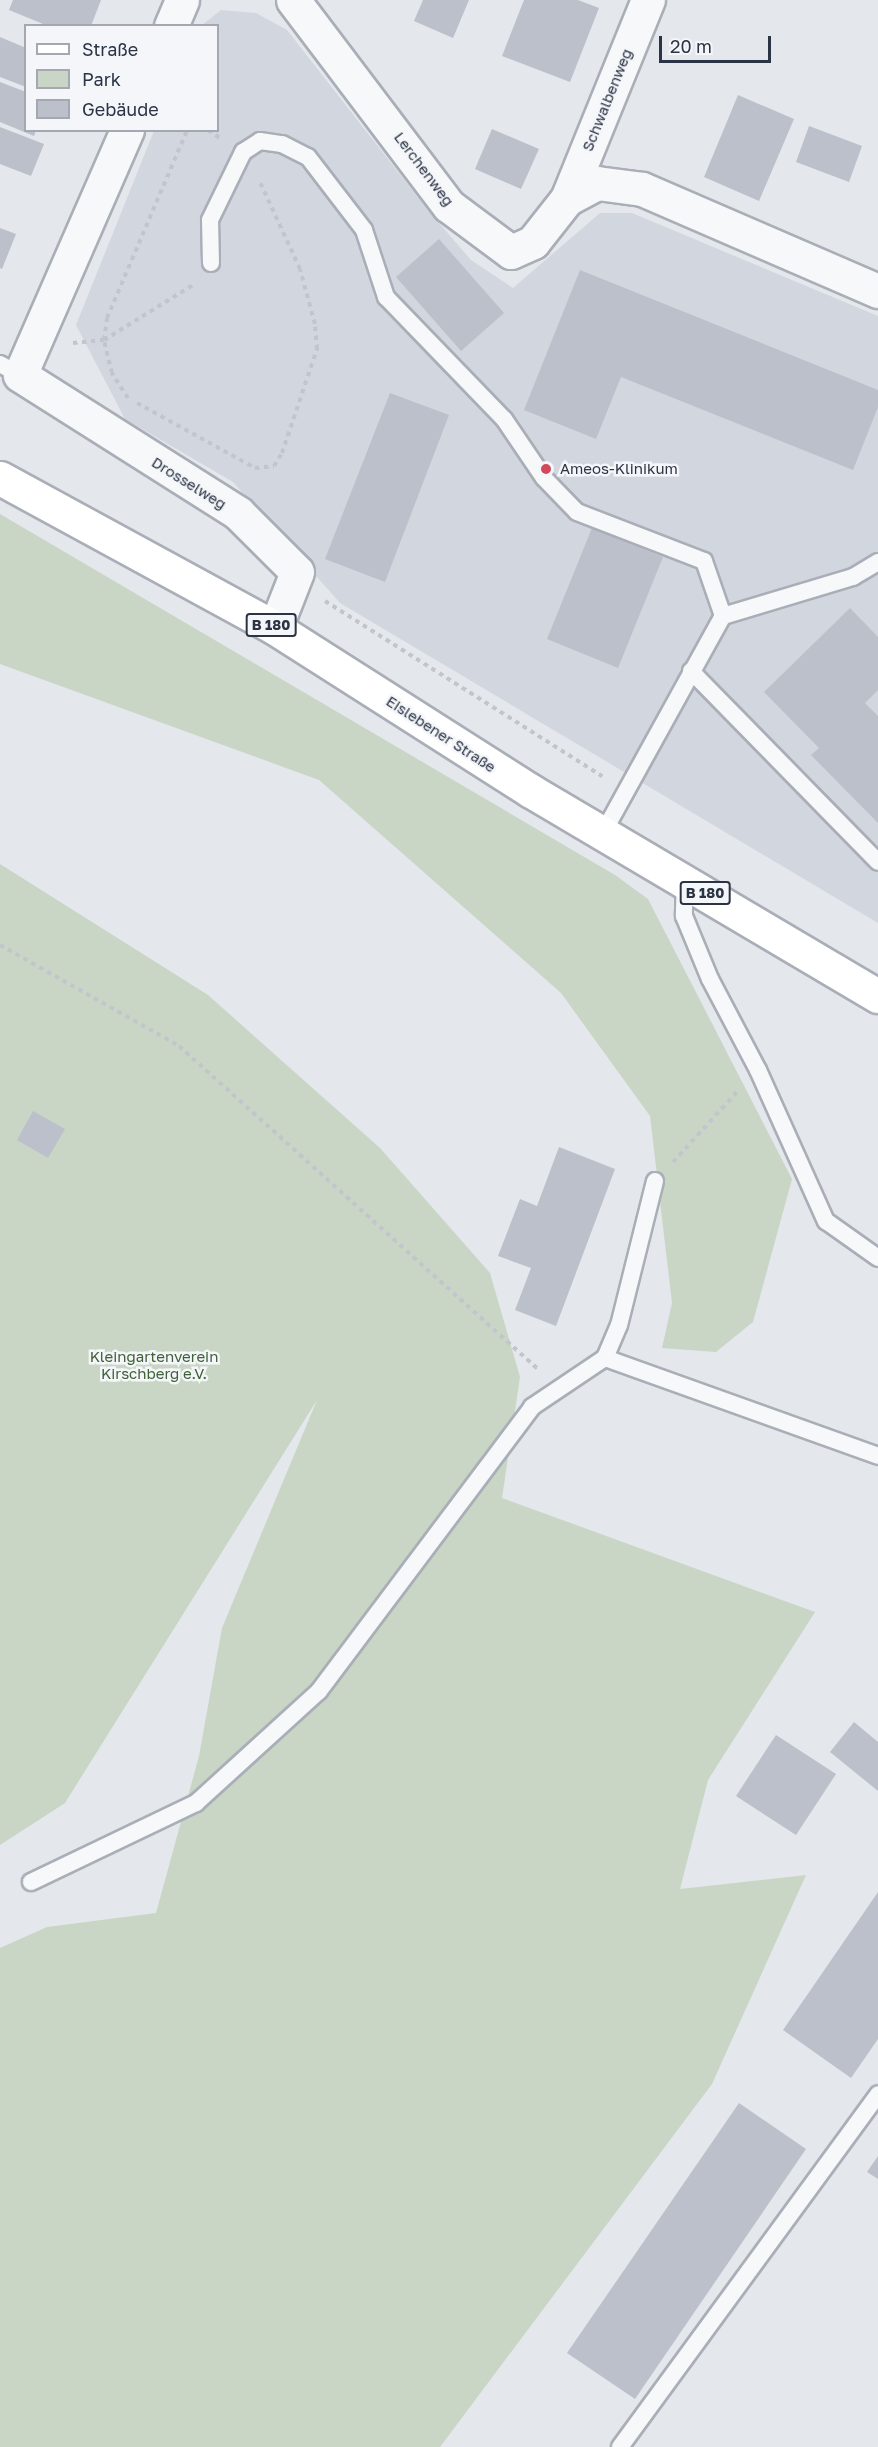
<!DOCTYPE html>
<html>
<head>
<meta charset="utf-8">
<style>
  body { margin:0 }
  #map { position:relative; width:878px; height:2447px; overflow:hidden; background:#e4e7ec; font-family:"Golos Text",sans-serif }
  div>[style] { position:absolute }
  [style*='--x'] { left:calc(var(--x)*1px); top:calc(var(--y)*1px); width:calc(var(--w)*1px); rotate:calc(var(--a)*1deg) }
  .built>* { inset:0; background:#d2d6de }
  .green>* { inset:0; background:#c9d6c5 }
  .building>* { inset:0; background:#bbc0ca }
  .path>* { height:4px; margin-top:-2px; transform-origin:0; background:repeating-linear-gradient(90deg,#c2c5cb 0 4.5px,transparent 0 9px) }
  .roads { filter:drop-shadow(2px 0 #a9aeb7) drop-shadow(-2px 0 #a9aeb7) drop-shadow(0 2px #a9aeb7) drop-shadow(0 -2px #a9aeb7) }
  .service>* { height:16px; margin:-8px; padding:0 8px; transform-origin:8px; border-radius:8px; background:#f7f8fa }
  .minor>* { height:33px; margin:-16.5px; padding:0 16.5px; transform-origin:16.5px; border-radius:16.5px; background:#f7f8fa }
  .primary>* { height:33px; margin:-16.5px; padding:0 16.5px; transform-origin:16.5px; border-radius:16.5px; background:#fff }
  .dots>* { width:16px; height:16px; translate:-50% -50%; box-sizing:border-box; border:3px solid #f4f6f9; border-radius:50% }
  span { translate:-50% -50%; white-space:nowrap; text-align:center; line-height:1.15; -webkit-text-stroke:5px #f4f6f9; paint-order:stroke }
  .shield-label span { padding:2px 4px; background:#f4f6f9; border:2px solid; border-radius:4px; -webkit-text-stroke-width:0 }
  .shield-label { font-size:14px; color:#2b3445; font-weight:700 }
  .street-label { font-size:15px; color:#2b3445 }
  .poi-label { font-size:15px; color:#2b3445 }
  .left { translate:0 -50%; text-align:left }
  .park-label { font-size:15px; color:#3f6138 }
  .legend { position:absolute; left:24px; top:24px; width:195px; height:108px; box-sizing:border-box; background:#f4f6f9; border:2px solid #a4a8b1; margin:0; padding:8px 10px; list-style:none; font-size:18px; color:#2b3445 }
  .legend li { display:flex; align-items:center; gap:12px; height:30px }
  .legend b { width:30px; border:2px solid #a4a8b1 }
  .scale { position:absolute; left:659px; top:36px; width:112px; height:27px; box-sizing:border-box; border:3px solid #2b3445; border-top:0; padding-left:8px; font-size:18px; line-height:21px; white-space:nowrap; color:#2b3445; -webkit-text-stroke:4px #f4f6f9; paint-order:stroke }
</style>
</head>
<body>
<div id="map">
  <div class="built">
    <i style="clip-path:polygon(221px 10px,256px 13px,287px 30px,427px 209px,471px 260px,513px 288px,600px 213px,632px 213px,878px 316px,878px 923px,340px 603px,233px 482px,125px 419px,76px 325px,154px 131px,218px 130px,218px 26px,202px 25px)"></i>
  </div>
  <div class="green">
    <i style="clip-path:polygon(0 514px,615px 875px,648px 899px,792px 1179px,753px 1322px,716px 1352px,662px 1348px,672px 1303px,650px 1116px,561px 993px,319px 780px,0 664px)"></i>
    <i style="clip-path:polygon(0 864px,208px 995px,380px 1148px,490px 1273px,520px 1377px,502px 1498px,815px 1612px,708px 1780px,680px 1889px,806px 1875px,712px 2084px,440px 2447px,0 2447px,0 1948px,47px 1927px,156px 1913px,199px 1756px,222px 1628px,317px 1400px,65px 1803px,0 1845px)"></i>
  </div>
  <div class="building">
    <i style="clip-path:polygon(13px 0,101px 0,91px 26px,48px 26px,9px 10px)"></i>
    <i style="clip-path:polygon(423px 0,469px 0,453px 38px,414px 21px)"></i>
    <i style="clip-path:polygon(524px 0,578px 0,599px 8px,570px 82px,502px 56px)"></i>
    <i style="clip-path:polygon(0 37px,26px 48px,26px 87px,0 77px)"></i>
    <i style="clip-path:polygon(0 82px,26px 92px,26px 130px,36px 130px,34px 136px,0 122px)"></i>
    <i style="clip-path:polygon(738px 95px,794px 119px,759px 201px,704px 177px)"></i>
    <i style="clip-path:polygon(809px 126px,862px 146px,849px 182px,796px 162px)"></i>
    <i style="clip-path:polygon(0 127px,44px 144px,31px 176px,0 164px)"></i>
    <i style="clip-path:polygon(492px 129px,539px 149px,521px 189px,475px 169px)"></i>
    <i style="clip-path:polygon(0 228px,16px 234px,2px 269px,0 268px)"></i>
    <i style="clip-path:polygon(439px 239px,504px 313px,461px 351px,396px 277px)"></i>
    <i style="clip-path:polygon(580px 270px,878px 390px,878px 407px,853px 470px,621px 377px,596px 439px,524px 410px)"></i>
    <i style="clip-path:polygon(390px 393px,449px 415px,385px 582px,325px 559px)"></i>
    <i style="clip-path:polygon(592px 528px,663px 557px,618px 668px,547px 639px)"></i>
    <i style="clip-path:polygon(850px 608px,878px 637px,878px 690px,865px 703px,878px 716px,878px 823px,811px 755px,819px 748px,764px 692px)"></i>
    <i style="clip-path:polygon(33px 1111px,65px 1129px,48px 1158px,17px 1140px)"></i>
    <i style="clip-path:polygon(559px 1147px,615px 1169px,556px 1326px,515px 1310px,531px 1268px,498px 1256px,520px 1199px,537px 1206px)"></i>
    <i style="clip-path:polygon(854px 1722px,878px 1742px,878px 1791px,830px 1752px)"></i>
    <i style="clip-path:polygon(776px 1735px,836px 1774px,796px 1835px,736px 1796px)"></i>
    <i style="clip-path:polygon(878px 1892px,878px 2039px,851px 2078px,783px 2030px)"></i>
    <i style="clip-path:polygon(739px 2103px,806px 2149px,635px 2399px,567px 2353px)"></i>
    <i style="clip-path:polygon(878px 2156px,878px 2179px,867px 2172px)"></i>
  </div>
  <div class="path">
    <i style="--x:208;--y:130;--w:14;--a:34"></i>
    <i style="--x:73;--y:343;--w:31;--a:-6"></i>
    <i style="--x:104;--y:340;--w:105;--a:-31.7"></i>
    <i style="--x:128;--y:398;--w:30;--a:-123"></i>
    <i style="--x:112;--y:373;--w:34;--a:-104"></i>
    <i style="--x:104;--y:340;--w:22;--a:-82"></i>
    <i style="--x:107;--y:318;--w:204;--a:-66.9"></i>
    <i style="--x:137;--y:403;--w:135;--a:28.8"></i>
    <i style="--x:255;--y:468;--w:19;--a:-6"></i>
    <i style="--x:274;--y:466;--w:15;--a:-58"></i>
    <i style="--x:282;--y:453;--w:110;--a:-71.4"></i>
    <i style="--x:317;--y:349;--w:25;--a:-95"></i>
    <i style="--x:315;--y:324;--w:57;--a:-105.3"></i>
    <i style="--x:300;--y:269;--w:96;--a:-114.7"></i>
    <i style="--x:325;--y:601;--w:328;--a:32.3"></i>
    <i style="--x:0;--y:945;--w:206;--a:29.4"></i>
    <i style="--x:179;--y:1046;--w:484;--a:42"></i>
    <i style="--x:673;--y:1162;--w:95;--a:-47.6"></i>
  </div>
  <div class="roads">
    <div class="service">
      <i style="--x:211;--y:263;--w:43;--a:-91.3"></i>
      <i style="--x:210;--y:220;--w:76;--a:-64.1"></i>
      <i style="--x:243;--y:152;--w:20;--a:-33"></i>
      <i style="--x:260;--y:141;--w:22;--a:8"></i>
      <i style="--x:282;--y:144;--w:29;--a:27"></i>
      <i style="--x:308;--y:157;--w:92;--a:52.5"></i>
      <i style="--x:364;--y:230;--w:71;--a:71.8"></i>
      <i style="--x:386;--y:297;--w:170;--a:46"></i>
      <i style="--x:504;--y:419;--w:71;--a:55.9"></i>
      <i style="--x:544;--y:478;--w:47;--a:45.9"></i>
      <i style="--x:577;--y:512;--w:136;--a:21.1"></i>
      <i style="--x:704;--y:561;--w:58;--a:70.9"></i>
      <i style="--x:0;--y:364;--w:23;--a:29"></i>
      <i style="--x:691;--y:671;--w:267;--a:45.6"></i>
      <i style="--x:603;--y:833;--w:248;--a:-61.1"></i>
      <i style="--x:723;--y:616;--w:136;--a:-16.7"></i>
      <i style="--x:853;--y:577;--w:29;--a:-31"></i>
      <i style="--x:685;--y:881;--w:35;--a:92"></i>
      <i style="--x:684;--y:916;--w:68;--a:67.6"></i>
      <i style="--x:710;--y:979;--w:103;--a:62.2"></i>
      <i style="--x:758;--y:1070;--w:166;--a:65.8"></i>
      <i style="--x:826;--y:1221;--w:64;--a:35.4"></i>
      <i style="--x:655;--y:1181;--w:148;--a:104"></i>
      <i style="--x:619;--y:1325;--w:36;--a:113"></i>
      <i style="--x:605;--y:1358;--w:290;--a:19.7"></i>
      <i style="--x:31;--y:1882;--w:183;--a:-25.6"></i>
      <i style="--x:196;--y:1803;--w:166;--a:-42.3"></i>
      <i style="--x:319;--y:1691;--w:355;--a:-53.1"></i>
      <i style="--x:532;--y:1407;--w:88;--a:-33.9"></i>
      <i style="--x:620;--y:2447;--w:437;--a:-53.8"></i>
    </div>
    <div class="minor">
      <i style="--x:293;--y:0;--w:258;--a:52.9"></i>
      <i style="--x:449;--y:206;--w:77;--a:36.6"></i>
      <i style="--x:511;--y:252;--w:24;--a:-24"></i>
      <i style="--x:533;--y:242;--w:55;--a:-51.7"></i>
      <i style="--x:567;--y:199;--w:34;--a:-28"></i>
      <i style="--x:597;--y:183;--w:45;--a:7.6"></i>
      <i style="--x:642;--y:189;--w:257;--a:23.4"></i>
      <i style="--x:171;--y:26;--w:28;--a:-67"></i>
      <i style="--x:127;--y:130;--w:267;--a:113.6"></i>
      <i style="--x:20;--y:375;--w:258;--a:32.3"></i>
      <i style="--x:238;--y:513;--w:83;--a:45"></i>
      <i style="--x:297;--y:572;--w:60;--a:111.4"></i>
      <i style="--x:567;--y:199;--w:215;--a:-67.9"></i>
    </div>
    <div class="primary">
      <i style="--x:0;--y:478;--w:313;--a:28.6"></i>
      <i style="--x:275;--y:628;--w:303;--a:32.5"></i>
      <i style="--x:531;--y:791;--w:403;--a:30.6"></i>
    </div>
  </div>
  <div class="dots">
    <i style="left:546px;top:469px;background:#d1495b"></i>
  </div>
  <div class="shield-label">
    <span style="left:271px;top:625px">B 180</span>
    <span style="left:705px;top:893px">B 180</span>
  </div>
  <div class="street-label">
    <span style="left:607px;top:100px;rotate:-68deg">Schwalbenweg</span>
    <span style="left:424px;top:169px;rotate:53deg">Lerchenweg</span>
    <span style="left:189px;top:483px;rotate:32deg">Drosselweg</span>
    <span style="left:441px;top:734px;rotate:33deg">Eislebener Straße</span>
  </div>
  <div class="poi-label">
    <span class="left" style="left:560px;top:469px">Ameos-Klinikum</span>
  </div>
  <div class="park-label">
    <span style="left:154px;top:1365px">Kleingartenverein<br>Kirschberg e.V.</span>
  </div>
  <ul class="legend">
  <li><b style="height:8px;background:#fff"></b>Straße</li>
  <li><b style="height:16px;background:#c9d6c5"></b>Park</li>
  <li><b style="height:16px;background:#bbc0ca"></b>Gebäude</li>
  </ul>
  <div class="scale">20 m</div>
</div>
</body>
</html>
